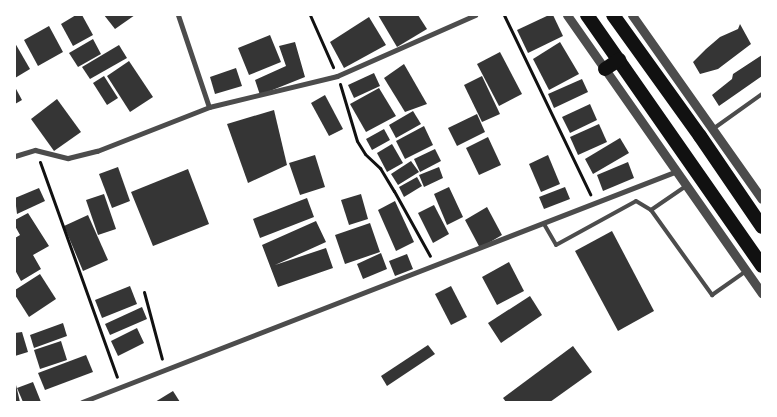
<!DOCTYPE html>
<html>
<head>
<meta charset="utf-8">
<style>
  body { margin:0 }
  #map { position:relative; width:777px; height:417px; overflow:hidden; background:#fff; font-family:Inter,sans-serif }
  div>[style] { position:absolute }
  [style*='--x'] { left:calc(var(--x)*1px); top:calc(var(--y)*1px); width:calc(var(--w)*1px); rotate:calc(var(--a)*1deg) }
  .building>* { inset:0; background:#353535 }
  .path>* { height:3px; margin:-1.5px; padding:0 1.5px; transform-origin:1.5px; border-radius:1.5px; background:#111 }
  .service>* { height:4px; margin:-2px; padding:0 2px; transform-origin:2px; border-radius:2px; background:#4c4c4c }
  .minor>* { height:5px; margin:-2.5px; padding:0 2.5px; transform-origin:2.5px; border-radius:2.5px; background:#4c4c4c }
  .tertiary>* { height:9px; margin:-4.5px; padding:0 4.5px; transform-origin:4.5px; border-radius:4.5px; background:#4c4c4c }
  .trunk>* { height:14px; margin:-7px; padding:0 7px; transform-origin:7px; border-radius:7px; background:#111 }
  span { translate:-50% -50%; white-space:nowrap; text-align:center; line-height:1.15; -webkit-text-stroke:5px #fff; paint-order:stroke }
  .frame { position:absolute; inset:0; border:16px solid #fff; pointer-events:none }
</style>
</head>
<body>
<div id="map">
  <div class="building">
    <i style="clip-path:polygon(76px 15px,82px 15px,93px 35px,73px 46px,61px 24px)"></i>
    <i style="clip-path:polygon(104px 15px,135px 15px,115px 29px)"></i>
    <i style="clip-path:polygon(378px 15px,418px 15px,427px 29px,397px 47px)"></i>
    <i style="clip-path:polygon(549px 15px,553px 15px,563px 36px,528px 53px,517px 30px)"></i>
    <i style="clip-path:polygon(369px 17px,386px 45px,344px 68px,330px 42px)"></i>
    <i style="clip-path:polygon(740px 24px,751px 44px,718px 69px,700px 74px,693px 62px,706px 49px,720px 37px,738px 29px)"></i>
    <i style="clip-path:polygon(49px 26px,63px 52px,38px 66px,24px 40px)"></i>
    <i style="clip-path:polygon(270px 35px,281px 62px,249px 75px,238px 48px)"></i>
    <i style="clip-path:polygon(93px 39px,101px 54px,78px 67px,69px 53px)"></i>
    <i style="clip-path:polygon(295px 42px,305px 77px,260px 95px,255px 80px,286px 66px,279px 46px)"></i>
    <i style="clip-path:polygon(560px 42px,579px 74px,549px 90px,533px 59px)"></i>
    <i style="clip-path:polygon(15px 43px,30px 69px,15px 78px)"></i>
    <i style="clip-path:polygon(119px 45px,127px 58px,90px 79px,82px 67px)"></i>
    <i style="clip-path:polygon(500px 52px,522px 94px,499px 106px,477px 64px)"></i>
    <i style="clip-path:polygon(762px 55px,762px 76px,719px 106px,712px 95px,732px 79px,733px 74px)"></i>
    <i style="clip-path:polygon(129px 61px,153px 97px,130px 112px,107px 76px)"></i>
    <i style="clip-path:polygon(404px 64px,427px 104px,405px 112px,384px 78px)"></i>
    <i style="clip-path:polygon(236px 68px,242px 86px,215px 94px,210px 77px)"></i>
    <i style="clip-path:polygon(374px 73px,380px 86px,354px 98px,348px 85px)"></i>
    <i style="clip-path:polygon(104px 76px,118px 98px,107px 105px,93px 83px)"></i>
    <i style="clip-path:polygon(482px 76px,500px 114px,482px 122px,464px 85px)"></i>
    <i style="clip-path:polygon(582px 79px,588px 92px,554px 108px,548px 94px)"></i>
    <i style="clip-path:polygon(15px 87px,22px 100px,15px 104px)"></i>
    <i style="clip-path:polygon(379px 88px,396px 116px,366px 132px,350px 104px)"></i>
    <i style="clip-path:polygon(325px 95px,343px 129px,329px 136px,311px 103px)"></i>
    <i style="clip-path:polygon(57px 99px,81px 132px,54px 151px,31px 119px)"></i>
    <i style="clip-path:polygon(590px 104px,597px 120px,570px 133px,562px 117px)"></i>
    <i style="clip-path:polygon(274px 110px,287px 165px,248px 183px,227px 124px)"></i>
    <i style="clip-path:polygon(413px 111px,421px 124px,396px 138px,389px 125px)"></i>
    <i style="clip-path:polygon(477px 114px,485px 132px,457px 146px,448px 128px)"></i>
    <i style="clip-path:polygon(599px 124px,607px 142px,578px 155px,570px 137px)"></i>
    <i style="clip-path:polygon(424px 126px,433px 145px,405px 159px,396px 141px)"></i>
    <i style="clip-path:polygon(384px 129px,390px 140px,372px 150px,366px 139px)"></i>
    <i style="clip-path:polygon(488px 137px,501px 165px,479px 175px,466px 148px)"></i>
    <i style="clip-path:polygon(620px 138px,629px 153px,593px 174px,585px 159px)"></i>
    <i style="clip-path:polygon(392px 144px,403px 163px,387px 172px,377px 153px)"></i>
    <i style="clip-path:polygon(435px 149px,441px 161px,420px 172px,414px 159px)"></i>
    <i style="clip-path:polygon(315px 155px,325px 187px,300px 195px,289px 163px)"></i>
    <i style="clip-path:polygon(548px 155px,560px 184px,541px 192px,529px 164px)"></i>
    <i style="clip-path:polygon(411px 161px,419px 172px,398px 185px,391px 174px)"></i>
    <i style="clip-path:polygon(628px 162px,634px 178px,603px 191px,597px 175px)"></i>
    <i style="clip-path:polygon(118px 167px,130px 201px,112px 208px,99px 174px)"></i>
    <i style="clip-path:polygon(439px 167px,443px 178px,424px 187px,419px 175px)"></i>
    <i style="clip-path:polygon(188px 169px,209px 224px,153px 246px,131px 192px)"></i>
    <i style="clip-path:polygon(417px 177px,422px 186px,404px 197px,399px 187px)"></i>
    <i style="clip-path:polygon(449px 187px,463px 217px,447px 225px,434px 194px)"></i>
    <i style="clip-path:polygon(565px 187px,570px 199px,544px 209px,539px 197px)"></i>
    <i style="clip-path:polygon(39px 188px,45px 201px,17px 214px,15px 198px)"></i>
    <i style="clip-path:polygon(104px 194px,116px 229px,98px 235px,86px 200px)"></i>
    <i style="clip-path:polygon(361px 194px,368px 219px,349px 225px,341px 200px)"></i>
    <i style="clip-path:polygon(307px 198px,314px 217px,260px 238px,253px 219px)"></i>
    <i style="clip-path:polygon(395px 201px,414px 242px,396px 251px,378px 210px)"></i>
    <i style="clip-path:polygon(434px 205px,449px 234px,433px 243px,418px 213px)"></i>
    <i style="clip-path:polygon(487px 207px,502px 235px,480px 248px,465px 220px)"></i>
    <i style="clip-path:polygon(28px 213px,49px 246px,33px 255px,41px 269px,21px 281px,15px 270px,15px 238px,20px 235px,15px 226px,15px 220px)"></i>
    <i style="clip-path:polygon(88px 215px,108px 260px,83px 271px,64px 226px)"></i>
    <i style="clip-path:polygon(316px 221px,326px 242px,275px 265px,326px 248px,333px 268px,278px 287px,262px 245px)"></i>
    <i style="clip-path:polygon(370px 223px,380px 252px,345px 264px,335px 235px)"></i>
    <i style="clip-path:polygon(612px 231px,654px 311px,618px 331px,575px 251px)"></i>
    <i style="clip-path:polygon(381px 253px,387px 269px,363px 279px,357px 264px)"></i>
    <i style="clip-path:polygon(407px 254px,413px 269px,395px 276px,389px 261px)"></i>
    <i style="clip-path:polygon(509px 262px,524px 291px,497px 305px,482px 277px)"></i>
    <i style="clip-path:polygon(40px 274px,56px 299px,29px 317px,15px 295px,15px 290px)"></i>
    <i style="clip-path:polygon(130px 286px,137px 304px,102px 318px,95px 300px)"></i>
    <i style="clip-path:polygon(451px 286px,467px 317px,451px 325px,435px 294px)"></i>
    <i style="clip-path:polygon(530px 296px,542px 315px,501px 343px,488px 323px)"></i>
    <i style="clip-path:polygon(142px 307px,147px 319px,110px 335px,105px 324px)"></i>
    <i style="clip-path:polygon(63px 323px,67px 336px,34px 348px,30px 335px)"></i>
    <i style="clip-path:polygon(137px 328px,144px 343px,118px 356px,111px 341px)"></i>
    <i style="clip-path:polygon(22px 332px,28px 352px,15px 356px,15px 333px)"></i>
    <i style="clip-path:polygon(61px 341px,67px 360px,40px 369px,34px 350px)"></i>
    <i style="clip-path:polygon(428px 345px,435px 354px,387px 386px,381px 376px)"></i>
    <i style="clip-path:polygon(573px 346px,592px 372px,550px 402px,506px 402px,503px 398px)"></i>
    <i style="clip-path:polygon(86px 355px,93px 372px,45px 390px,38px 373px)"></i>
    <i style="clip-path:polygon(33px 382px,41px 402px,23px 402px,17px 388px)"></i>
    <i style="clip-path:polygon(15px 385px,16px 385px,20px 402px,15px 402px)"></i>
    <i style="clip-path:polygon(173px 391px,180px 402px,155px 402px)"></i>
  </div>
  <div class="path">
    <i style="--x:310;--y:15;--w:57;--a:66.1"></i>
    <i style="--x:504;--y:15;--w:199;--a:64.3"></i>
    <i style="--x:340;--y:84;--w:59;--a:73.4"></i>
    <i style="--x:357;--y:141;--w:15;--a:58"></i>
    <i style="--x:365;--y:154;--w:21;--a:43"></i>
    <i style="--x:380;--y:168;--w:27;--a:59"></i>
    <i style="--x:394;--y:191;--w:74;--a:61"></i>
    <i style="--x:40;--y:162;--w:228;--a:70.3"></i>
    <i style="--x:144;--y:292;--w:69;--a:75"></i>
  </div>
  <div class="service">
    <i style="--x:713;--y:129;--w:60;--a:-35.5"></i>
    <i style="--x:651;--y:210;--w:42;--a:-34.4"></i>
    <i style="--x:544;--y:224;--w:24;--a:60"></i>
    <i style="--x:556;--y:245;--w:91;--a:-28.8"></i>
    <i style="--x:636;--y:201;--w:17;--a:31"></i>
    <i style="--x:651;--y:210;--w:105;--a:54.3"></i>
    <i style="--x:712;--y:295;--w:42;--a:-35.2"></i>
  </div>
  <div class="minor">
    <i style="--x:178;--y:15;--w:97;--a:71.4"></i>
    <i style="--x:15;--y:156;--w:21;--a:-17"></i>
    <i style="--x:35;--y:150;--w:34;--a:14"></i>
    <i style="--x:68;--y:158;--w:30;--a:-14"></i>
    <i style="--x:97;--y:151;--w:120;--a:-21.4"></i>
    <i style="--x:209;--y:107;--w:132;--a:-13.6"></i>
    <i style="--x:337;--y:76;--w:151;--a:-23.8"></i>
    <i style="--x:82;--y:402;--w:638;--a:-21.22"></i>
  </div>
  <div class="tertiary">
    <i style="--x:567;--y:15;--w:340;--a:55"></i>
    <i style="--x:632;--y:15;--w:225;--a:54.8"></i>
  </div>
  <div class="trunk">
    <i style="--x:587;--y:15;--w:306;--a:55.1"></i>
    <i style="--x:613;--y:15;--w:149;--a:54.3"></i>
    <i style="--x:700;--y:136;--w:110;--a:55.7"></i>
    <i style="--x:605;--y:69;--w:17;--a:-33"></i>
  </div>
  <div class="frame"></div>
</div>
</body>
</html>
